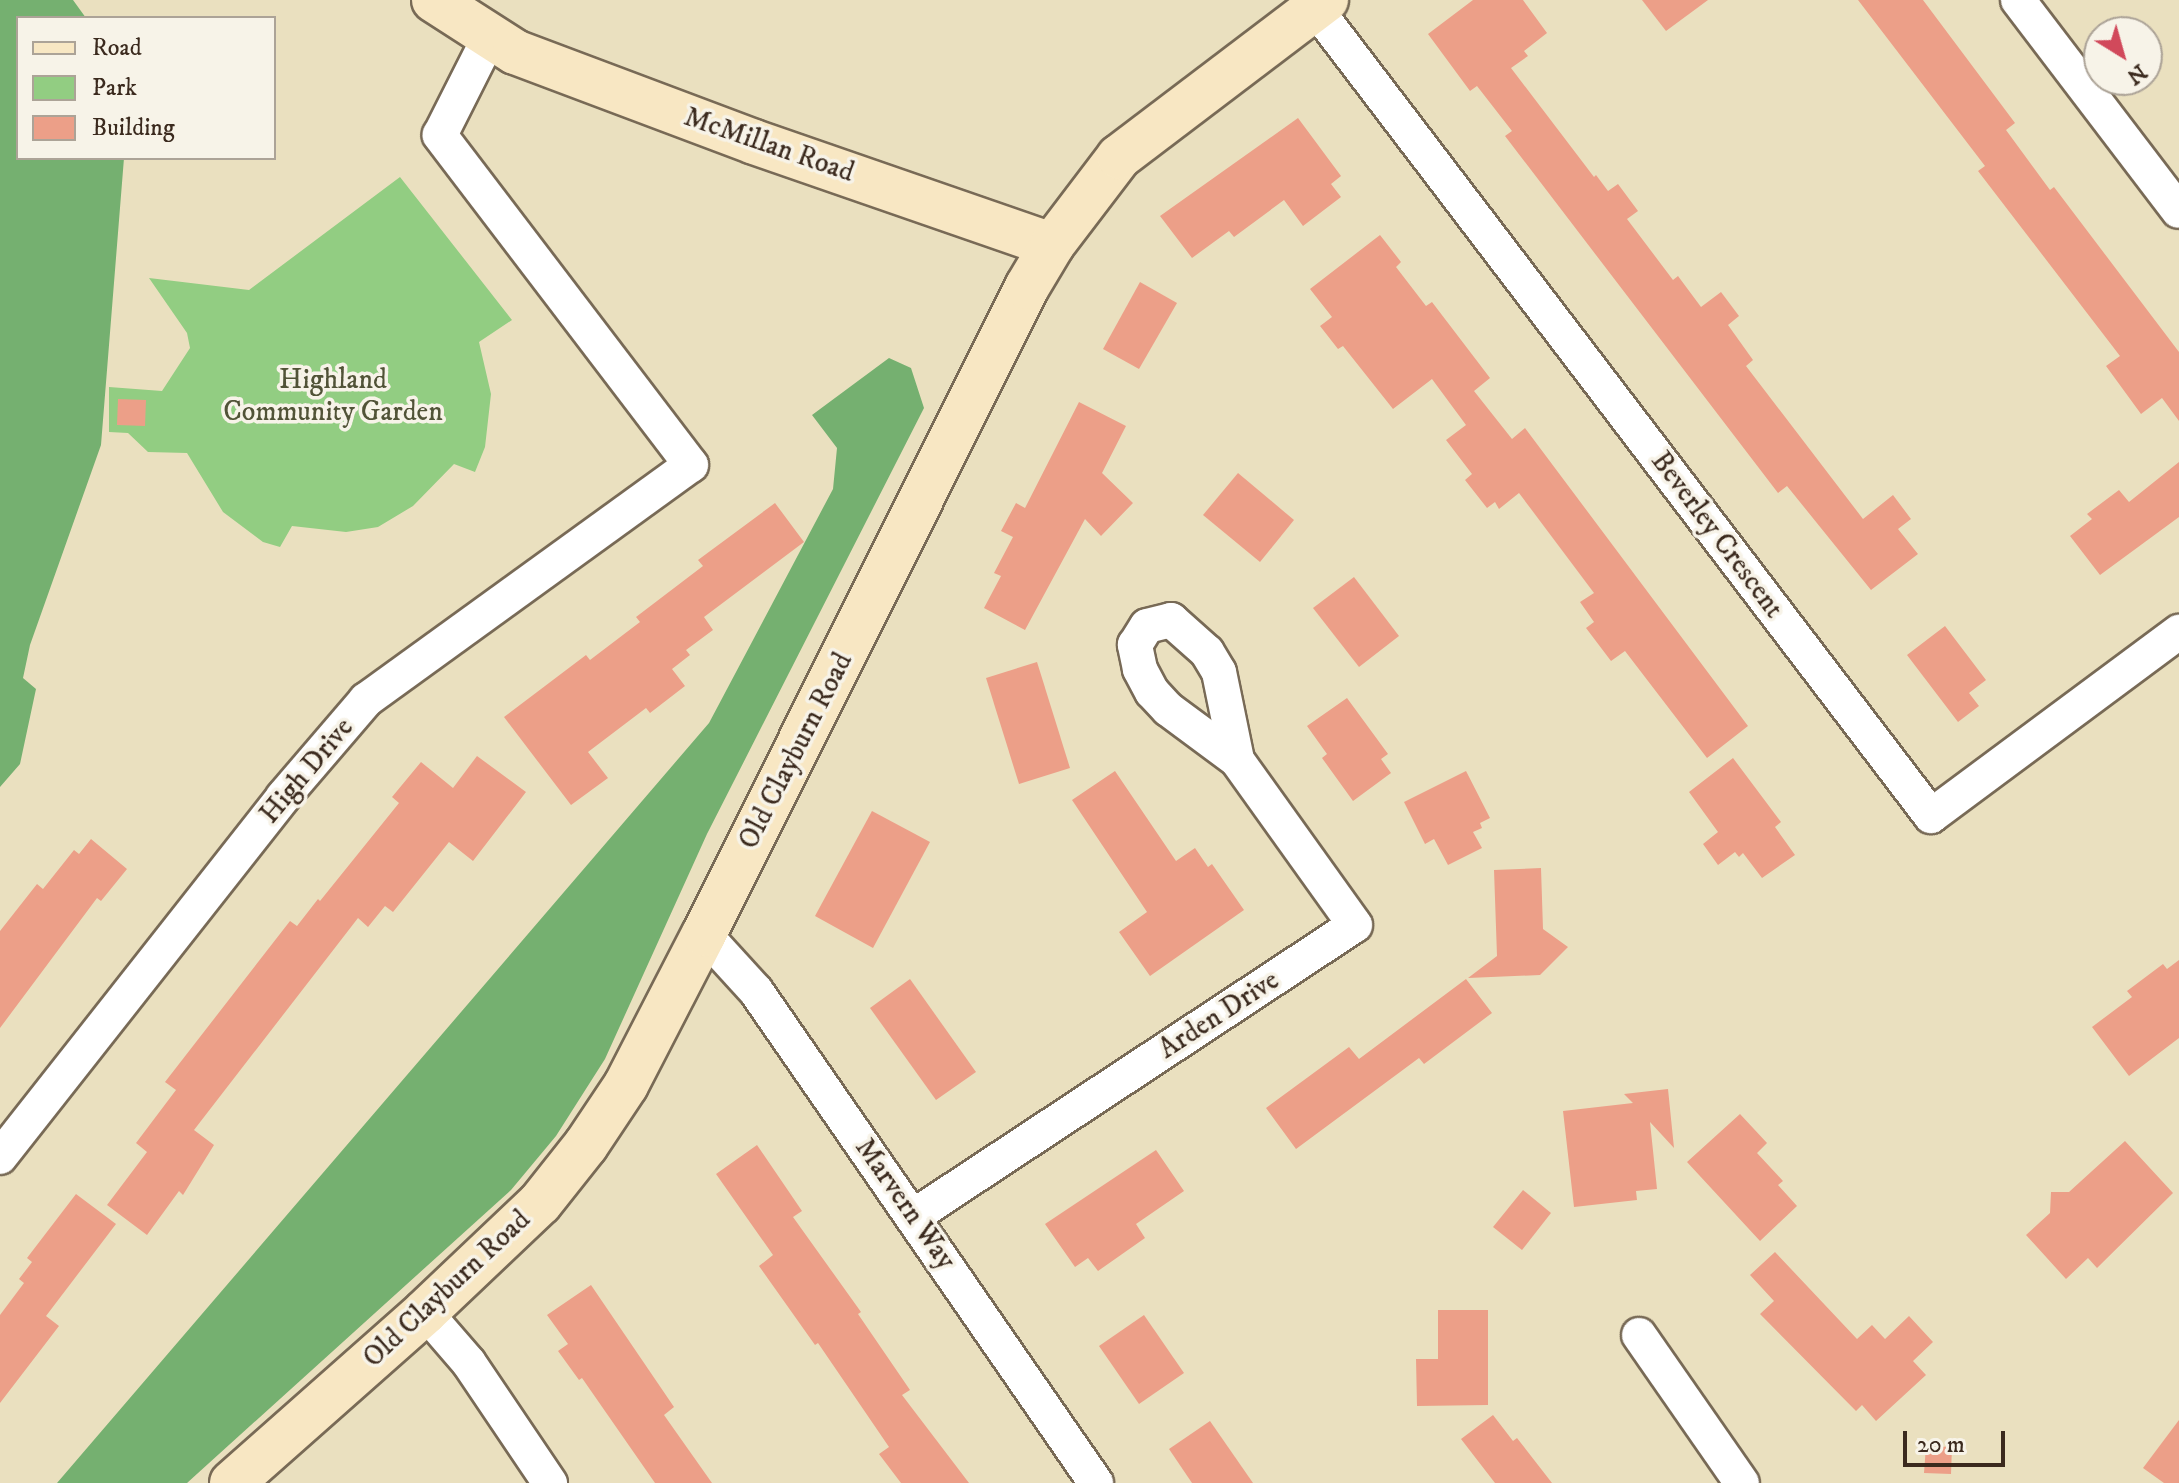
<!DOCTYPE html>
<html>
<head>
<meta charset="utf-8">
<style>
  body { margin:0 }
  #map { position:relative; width:2179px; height:1483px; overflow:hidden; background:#eae0bf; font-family:"IM FELL DW Pica",serif }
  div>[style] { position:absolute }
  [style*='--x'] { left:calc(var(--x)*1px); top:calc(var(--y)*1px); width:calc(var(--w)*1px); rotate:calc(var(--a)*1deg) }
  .green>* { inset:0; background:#92cd82 }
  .forest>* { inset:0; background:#75b070 }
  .building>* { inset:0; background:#ec9f88 }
  .roads { filter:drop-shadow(2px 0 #786a56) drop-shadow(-2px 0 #786a56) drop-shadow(0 2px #786a56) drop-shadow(0 -2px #786a56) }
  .minor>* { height:34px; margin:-17px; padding:0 17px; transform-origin:17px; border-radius:17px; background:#fff }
  .secondary>* { height:44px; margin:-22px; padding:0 22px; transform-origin:22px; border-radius:22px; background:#f8e7c3 }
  span { translate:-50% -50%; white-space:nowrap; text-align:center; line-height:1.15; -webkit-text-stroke:7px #f7f3e8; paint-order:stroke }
  .street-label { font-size:28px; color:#3b2a1e }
  .park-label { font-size:28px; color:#515337 }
  .legend { position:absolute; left:16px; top:16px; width:260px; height:144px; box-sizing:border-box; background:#f7f3e8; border:2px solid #aca397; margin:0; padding:10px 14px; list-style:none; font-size:24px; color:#3b2a1e }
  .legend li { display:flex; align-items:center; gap:16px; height:40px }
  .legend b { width:40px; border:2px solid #aca397 }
  .north { position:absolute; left:2083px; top:16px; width:80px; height:80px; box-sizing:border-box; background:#f7f3e8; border:2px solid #aca397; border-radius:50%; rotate:143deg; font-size:22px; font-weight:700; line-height:32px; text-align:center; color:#3b2a1e }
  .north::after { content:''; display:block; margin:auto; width:28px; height:36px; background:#d1495b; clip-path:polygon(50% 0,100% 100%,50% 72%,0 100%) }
  .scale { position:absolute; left:1903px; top:1431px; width:102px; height:36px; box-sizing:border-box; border:4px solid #3b2a1e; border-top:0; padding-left:10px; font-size:24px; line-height:28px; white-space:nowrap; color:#3b2a1e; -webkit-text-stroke:6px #f7f3e8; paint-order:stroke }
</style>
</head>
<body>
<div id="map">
  <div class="green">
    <i style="clip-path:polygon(400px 177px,512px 320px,479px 342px,491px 394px,485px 447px,475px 472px,454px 464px,413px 506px,378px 527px,346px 532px,292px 526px,280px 547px,263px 542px,223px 512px,187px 453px,148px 452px,128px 433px,109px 432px,109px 387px,162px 391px,190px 348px,187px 333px,149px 278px,249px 290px)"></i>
  </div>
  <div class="forest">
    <i style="clip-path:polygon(0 0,73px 0,86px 18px,18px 18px,18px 158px,124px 158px,101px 445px,30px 645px,23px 678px,36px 689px,20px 764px,0 787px)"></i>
    <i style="clip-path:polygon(889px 358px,911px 368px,924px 408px,707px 834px,605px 1059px,556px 1136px,511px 1190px,187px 1483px,57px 1483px,709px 723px,833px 489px,837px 448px,812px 415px)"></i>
  </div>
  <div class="building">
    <i style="clip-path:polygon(1473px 0,1523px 0,1547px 33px,1524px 51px,1528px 56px,1511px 68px,1594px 177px,1596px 175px,1608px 191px,1618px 184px,1638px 211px,1627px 219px,1673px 280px,1678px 276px,1701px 307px,1721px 292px,1739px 316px,1728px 325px,1753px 360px,1746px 366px,1863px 519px,1893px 495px,1911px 519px,1898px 529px,1918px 554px,1871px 590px,1787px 486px,1778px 493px,1505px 136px,1512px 131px,1477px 86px,1470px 91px,1428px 34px)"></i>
    <i style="clip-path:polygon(1642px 0,1708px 0,1666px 31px)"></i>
    <i style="clip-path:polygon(1858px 0,1923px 0,2015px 123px,2006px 130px,2050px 190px,2054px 187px,2179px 352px,2179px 421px,2162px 398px,2141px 414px,2106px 366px,2120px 356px,1978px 171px,1985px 166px)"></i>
    <i style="clip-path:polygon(1298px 118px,1341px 176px,1331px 184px,1341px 197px,1303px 226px,1284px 200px,1234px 237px,1229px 231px,1192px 258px,1160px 216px)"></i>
    <i style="clip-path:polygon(1380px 235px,1401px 262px,1396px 267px,1426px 306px,1432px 302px,1490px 378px,1474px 391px,1512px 439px,1525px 428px,1748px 726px,1707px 758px,1625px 651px,1611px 661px,1586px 628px,1594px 622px,1580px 602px,1594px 593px,1519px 493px,1499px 509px,1495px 502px,1487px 508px,1465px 480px,1472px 474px,1446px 440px,1466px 425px,1432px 379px,1393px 409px,1343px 346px,1338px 349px,1320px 326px,1332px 317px,1310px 289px)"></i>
    <i style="clip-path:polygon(1140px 282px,1177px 303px,1139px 369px,1103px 349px)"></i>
    <i style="clip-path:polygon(118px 399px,146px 400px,145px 426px,117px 425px)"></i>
    <i style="clip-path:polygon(1079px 402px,1126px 426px,1102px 473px,1133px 503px,1101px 536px,1085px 519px,1025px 630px,984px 608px,1001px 576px,994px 573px,1013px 537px,1001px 531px,1016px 503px,1025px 508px)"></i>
    <i style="clip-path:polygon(2179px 462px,2179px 517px,2100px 575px,2070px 536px,2092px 519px,2087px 514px,2119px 490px,2129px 502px)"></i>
    <i style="clip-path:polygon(1238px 473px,1294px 520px,1260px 562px,1203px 515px)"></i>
    <i style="clip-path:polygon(775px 503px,804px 542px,704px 617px,713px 630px,686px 650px,690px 655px,672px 669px,685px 686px,650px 713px,646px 708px,588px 752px,608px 778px,571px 805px,504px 717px,586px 655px,590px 660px,640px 622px,636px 617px,703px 566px,698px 560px)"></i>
    <i style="clip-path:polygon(1354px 577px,1399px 636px,1359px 667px,1313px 608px)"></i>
    <i style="clip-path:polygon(1945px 626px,1986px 680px,1969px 693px,1979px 706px,1958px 722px,1907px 655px)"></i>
    <i style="clip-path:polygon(1037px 662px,1070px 768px,1019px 784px,986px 678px)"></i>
    <i style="clip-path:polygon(1347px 698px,1388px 754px,1381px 759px,1391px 773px,1353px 801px,1322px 758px,1327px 754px,1307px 726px)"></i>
    <i style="clip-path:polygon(477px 756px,526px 792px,473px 861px,449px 842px,393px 912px,385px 906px,368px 927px,358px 918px,194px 1130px,214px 1145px,183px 1195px,179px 1191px,147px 1235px,107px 1205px,147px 1152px,136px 1143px,176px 1090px,165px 1082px,290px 921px,297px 926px,318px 899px,320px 901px,399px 803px,392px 797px,421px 762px,453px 788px)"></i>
    <i style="clip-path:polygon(1733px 758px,1781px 822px,1775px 827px,1795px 855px,1762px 878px,1743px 853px,1739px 857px,1735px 852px,1718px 865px,1703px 844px,1718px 832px,1689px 792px)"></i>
    <i style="clip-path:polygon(1115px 771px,1176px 861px,1195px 848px,1208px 867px,1212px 864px,1244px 910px,1150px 976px,1119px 932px,1147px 912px,1072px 800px)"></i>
    <i style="clip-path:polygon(1466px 771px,1490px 818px,1480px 823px,1482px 828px,1473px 832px,1482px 848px,1448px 865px,1434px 839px,1425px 844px,1404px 802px)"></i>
    <i style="clip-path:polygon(872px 811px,930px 842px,873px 948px,815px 916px)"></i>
    <i style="clip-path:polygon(91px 839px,127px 869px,101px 901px,97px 898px,0 1028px,0 931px,37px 884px,43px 889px,74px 850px,79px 854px)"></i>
    <i style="clip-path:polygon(1541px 868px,1543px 929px,1568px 947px,1540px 975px,1468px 978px,1497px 956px,1494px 870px)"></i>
    <i style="clip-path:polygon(2179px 960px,2179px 1038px,2129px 1076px,2092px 1027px,2132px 997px,2127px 991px,2163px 964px,2167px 969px)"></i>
    <i style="clip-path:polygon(910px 979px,976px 1072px,936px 1100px,870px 1008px)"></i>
    <i style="clip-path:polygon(1466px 979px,1492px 1013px,1424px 1064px,1419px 1058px,1296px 1149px,1266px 1108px,1349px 1047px,1359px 1059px)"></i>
    <i style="clip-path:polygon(1668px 1089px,1674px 1148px,1650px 1122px,1657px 1189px,1636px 1191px,1637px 1200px,1574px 1207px,1563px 1111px,1633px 1103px,1624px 1094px)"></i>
    <i style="clip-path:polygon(1740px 1114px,1767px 1143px,1757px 1153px,1783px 1181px,1778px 1185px,1797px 1206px,1760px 1241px,1687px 1162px)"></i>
    <i style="clip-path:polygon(2125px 1141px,2173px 1193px,2097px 1268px,2088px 1258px,2066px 1279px,2026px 1235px,2050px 1213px,2051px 1192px,2069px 1192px)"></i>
    <i style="clip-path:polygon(757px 1145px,802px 1211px,793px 1217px,861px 1312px,858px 1314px,910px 1390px,902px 1395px,969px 1483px,901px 1483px,879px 1454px,889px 1447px,818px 1343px,815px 1345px,759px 1266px,773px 1255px,716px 1174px)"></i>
    <i style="clip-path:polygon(1156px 1150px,1184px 1191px,1136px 1224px,1145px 1238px,1098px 1271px,1088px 1258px,1075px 1267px,1045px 1224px)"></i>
    <i style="clip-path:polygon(1523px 1190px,1551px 1213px,1522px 1250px,1493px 1227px)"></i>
    <i style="clip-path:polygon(76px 1194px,116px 1224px,46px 1316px,59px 1326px,0 1403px,0 1315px,24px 1283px,19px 1279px,32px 1262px,27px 1258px)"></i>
    <i style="clip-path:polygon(1775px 1252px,1857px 1339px,1872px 1325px,1885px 1339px,1909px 1316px,1933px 1342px,1913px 1361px,1926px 1375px,1876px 1421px,1862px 1405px,1856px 1411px,1760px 1314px,1774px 1301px,1750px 1275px)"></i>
    <i style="clip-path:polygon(591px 1285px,674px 1407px,664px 1415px,712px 1483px,655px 1483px,582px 1378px,579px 1380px,558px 1351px,568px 1344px,547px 1315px)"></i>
    <i style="clip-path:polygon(1438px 1310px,1488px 1310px,1488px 1405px,1417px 1406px,1416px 1359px,1438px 1359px)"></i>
    <i style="clip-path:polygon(1144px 1315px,1184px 1373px,1139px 1404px,1099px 1346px)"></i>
    <i style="clip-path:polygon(1493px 1415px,1513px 1441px,1517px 1438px,1552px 1483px,1495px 1483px,1461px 1439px)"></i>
    <i style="clip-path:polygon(2179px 1420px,2179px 1483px,2164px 1483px,2143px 1468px)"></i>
    <i style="clip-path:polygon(1210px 1421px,1253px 1483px,1192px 1483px,1169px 1449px)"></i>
    <i style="clip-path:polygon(1926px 1446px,1952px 1447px,1951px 1474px,1924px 1473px)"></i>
  </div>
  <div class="roads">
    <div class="minor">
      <i style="--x:2018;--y:0;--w:265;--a:52.7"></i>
      <i style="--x:1315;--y:8;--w:1016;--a:52.68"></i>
      <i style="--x:1931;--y:816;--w:309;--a:-36.6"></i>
      <i style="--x:704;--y:934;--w:77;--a:47.6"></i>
      <i style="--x:756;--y:991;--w:598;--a:55.35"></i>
      <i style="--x:0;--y:1157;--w:458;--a:-51.8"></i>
      <i style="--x:283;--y:797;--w:128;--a:-49.4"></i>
      <i style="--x:366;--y:700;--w:401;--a:-35.9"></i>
      <i style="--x:691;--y:465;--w:415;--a:-127.3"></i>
      <i style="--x:440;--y:135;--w:111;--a:-63.2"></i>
      <i style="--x:914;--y:1216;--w:528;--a:-33.42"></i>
      <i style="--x:1355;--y:925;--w:203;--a:-125.6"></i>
      <i style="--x:1237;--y:760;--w:86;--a:-143.5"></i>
      <i style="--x:1168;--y:709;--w:23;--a:-133"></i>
      <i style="--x:1152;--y:692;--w:26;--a:-118"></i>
      <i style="--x:1140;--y:669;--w:25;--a:-102"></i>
      <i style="--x:1135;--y:645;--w:22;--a:-58"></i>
      <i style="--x:1147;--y:626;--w:25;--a:-14"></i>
      <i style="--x:1171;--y:620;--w:48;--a:41.6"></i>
      <i style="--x:1207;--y:652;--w:23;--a:59"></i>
      <i style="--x:1219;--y:672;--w:90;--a:78.4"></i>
      <i style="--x:425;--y:1312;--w:67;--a:49.2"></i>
      <i style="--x:469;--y:1363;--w:145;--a:56"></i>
      <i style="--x:1639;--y:1335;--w:180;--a:55.2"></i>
    </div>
    <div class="secondary">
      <i style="--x:434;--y:0;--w:96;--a:32.7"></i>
      <i style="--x:515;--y:52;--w:255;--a:20.6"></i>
      <i style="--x:754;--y:142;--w:315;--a:19.1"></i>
      <i style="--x:232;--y:1483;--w:258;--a:-41.5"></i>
      <i style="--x:425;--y:1312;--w:158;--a:-43.5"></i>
      <i style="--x:540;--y:1203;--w:74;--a:-51.6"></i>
      <i style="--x:586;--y:1145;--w:72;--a:-56.3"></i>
      <i style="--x:626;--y:1085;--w:170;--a:-62.7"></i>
      <i style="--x:704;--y:934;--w:723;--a:-63.47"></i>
      <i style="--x:1027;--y:287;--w:49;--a:-59.2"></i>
      <i style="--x:1052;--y:245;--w:111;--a:-52.7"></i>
      <i style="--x:1119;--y:157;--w:260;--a:-37.2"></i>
    </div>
  </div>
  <div class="street-label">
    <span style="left:769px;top:145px;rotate:19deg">McMillan Road</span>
    <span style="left:1717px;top:535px;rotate:53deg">Beverley Crescent</span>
    <span style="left:796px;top:751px;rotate:-63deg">Old Clayburn Road</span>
    <span style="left:307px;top:771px;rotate:-50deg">High Drive</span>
    <span style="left:1219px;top:1015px;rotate:-33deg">Arden Drive</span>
    <span style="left:905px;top:1204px;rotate:55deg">Marvern Way</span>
    <span style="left:447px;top:1289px;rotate:-43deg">Old Clayburn Road</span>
  </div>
  <div class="park-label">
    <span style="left:333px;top:396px">Highland<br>Community Garden</span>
  </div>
  <ul class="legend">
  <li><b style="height:10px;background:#f8e7c3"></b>Road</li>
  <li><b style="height:22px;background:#92cd82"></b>Park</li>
  <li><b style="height:22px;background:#ec9f88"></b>Building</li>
  </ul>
  <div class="north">N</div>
  <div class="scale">20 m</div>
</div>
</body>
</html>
